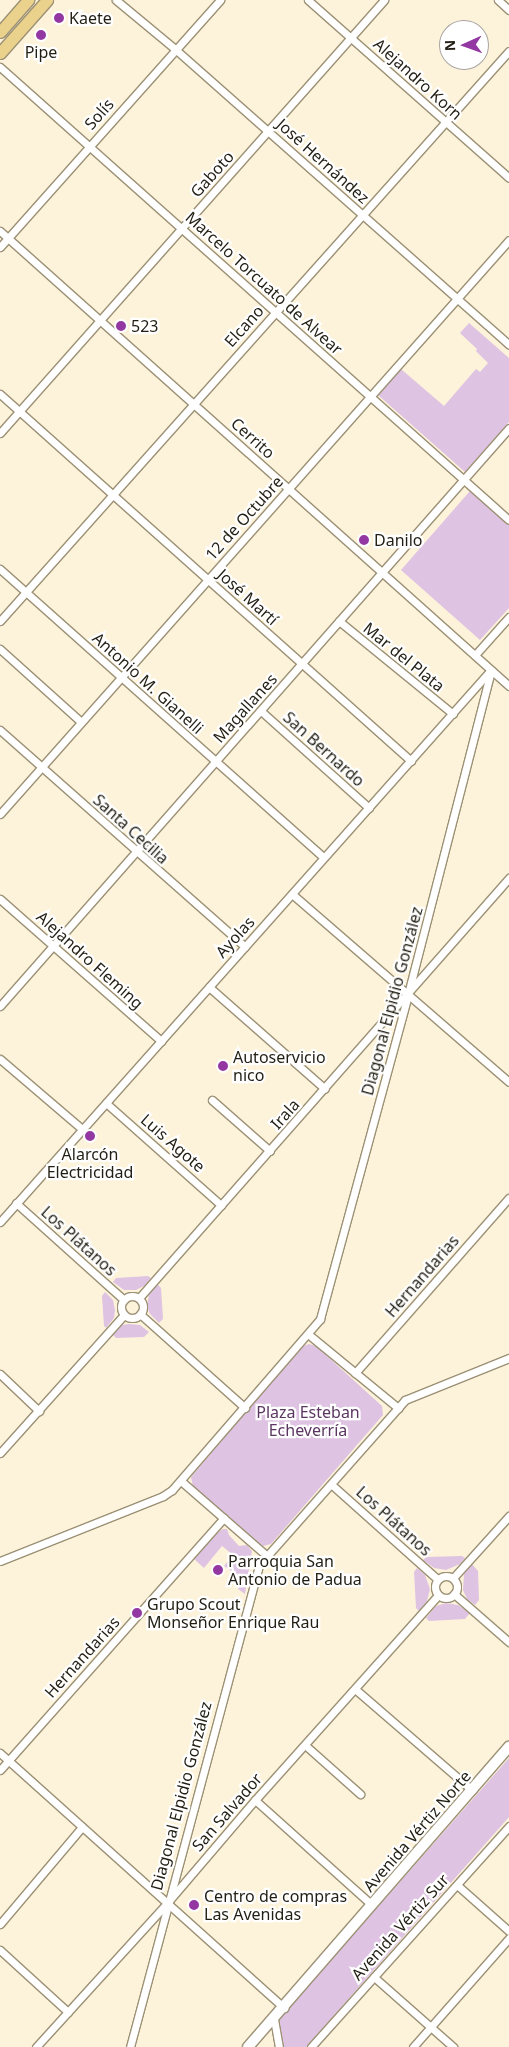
<!DOCTYPE html>
<html>
<head>
<meta charset="utf-8">
<style>
  body { margin:0 }
  #map { position:relative; width:509px; height:2047px; overflow:hidden; background:#fdf3db; font-family:"Noto Sans",sans-serif }
  div>[style] { position:absolute }
  [style*='--x'] { left:calc(var(--x)*1px); top:calc(var(--y)*1px); width:calc(var(--w)*1px); rotate:calc(var(--a)*1deg) }
  .green>* { inset:0; background:#dec3e2 }
  .roads { filter:drop-shadow(1px 0 #9c9175) drop-shadow(-1px 0 #9c9175) drop-shadow(0 1px #9c9175) drop-shadow(0 -1px #9c9175) }
  .street>* { height:7px; margin:-3.5px; padding:0 3.5px; transform-origin:3.5px; border-radius:3.5px; background:#fff }
  .street>.ring { margin:-3.5px; padding:0; box-sizing:content-box; background:none; border:7px solid #fff; border-radius:50% }
  .secondary>* { height:10px; margin:-5px; padding:0 5px; transform-origin:5px; border-radius:5px; background:#fff }
  .primary>* { height:11px; margin:-5.5px; padding:0 5.5px; transform-origin:5.5px; border-radius:5.5px; background:#ead18c }
  .dots>* { width:14px; height:14px; translate:-50% -50%; box-sizing:border-box; border:2px solid #fff; border-radius:50% }
  span { translate:-50% -50%; white-space:nowrap; text-align:center; line-height:1.15; -webkit-text-stroke:4.5px #fff; paint-order:stroke }
  .poi-label { font-size:16px; color:#221e13 }
  .left { translate:0 -50%; text-align:left }
  .street-label { font-size:16px; color:#221e13 }
  .park-label { font-size:16px; color:#5b3661 }
  .north { position:absolute; left:439px; top:20px; width:50px; height:50px; box-sizing:border-box; background:#fff; border:1px solid #a7a5a1; border-radius:50%; rotate:268deg; font-size:14px; font-weight:700; line-height:20px; text-align:center; color:#221e13 }
  .north::after { content:''; display:block; margin:auto; width:18px; height:22px; background:#9338a3; clip-path:polygon(50% 0,100% 100%,50% 72%,0 100%) }
</style>
</head>
<body>
<div id="map">
  <div class="green">
    <i style="clip-path:polygon(469px 323px,509px 358px,509px 422px,465px 472px,378px 395px,401px 369px,444px 406px,476px 369px,480px 372px,488px 363px,476px 351px,477px 349px,460px 333px)"></i>
    <i style="clip-path:polygon(470px 491px,509px 525px,509px 608px,480px 640px,401px 570px)"></i>
    <i style="clip-path:polygon(148px 1276px,151px 1278px,144px 1286px,136px 1290px,124px 1290px,113px 1282px,116px 1278px)"></i>
    <i style="clip-path:polygon(157px 1284px,161px 1288px,163px 1319px,159px 1323px,150px 1314px,147px 1307px,149px 1294px)"></i>
    <i style="clip-path:polygon(105px 1292px,113px 1300px,115px 1310px,114px 1318px,106px 1328px,104px 1326px,102px 1296px)"></i>
    <i style="clip-path:polygon(129px 1324px,140px 1325px,149px 1332px,144px 1337px,116px 1338px,113px 1335px,122px 1325px)"></i>
    <i style="clip-path:polygon(309px 1344px,316px 1346px,382px 1406px,383px 1415px,271px 1544px,263px 1546px,193px 1487px,191px 1477px,301px 1347px)"></i>
    <i style="clip-path:polygon(223px 1529px,227px 1529px,229px 1535px,239px 1546px,247px 1545px,252px 1551px,245px 1594px,238px 1589px,242px 1578px,224px 1566px,233px 1555px,222px 1546px,204px 1568px,194px 1559px,217px 1533px)"></i>
    <i style="clip-path:polygon(462px 1556px,465px 1558px,460px 1564px,446px 1570px,434px 1568px,423px 1560px,426px 1557px)"></i>
    <i style="clip-path:polygon(472px 1564px,478px 1571px,479px 1600px,475px 1605px,467px 1599px,463px 1590px,464px 1574px)"></i>
    <i style="clip-path:polygon(417px 1568px,425px 1575px,430px 1589px,427px 1601px,419px 1611px,416px 1608px,414px 1572px)"></i>
    <i style="clip-path:polygon(446px 1603px,458px 1605px,470px 1613px,465px 1619px,429px 1621px,426px 1618px,436px 1606px)"></i>
    <i style="clip-path:polygon(509px 1758px,509px 1817px,306px 2047px,284px 2047px,279px 2019px)"></i>
  </div>
  <div class="roads">
    <div class="street">
      <i style="--x:116;--y:0;--w:77;--a:39.7"></i>
      <i style="--x:175;--y:49;--w:446;--a:41.5"></i>
      <i style="--x:308;--y:0;--w:268;--a:41.5"></i>
      <i style="--x:498;--y:0;--w:15;--a:42"></i>
      <i style="--x:0;--y:67;--w:681;--a:41.67"></i>
      <i style="--x:0;--y:231;--w:683;--a:41.79"></i>
      <i style="--x:0;--y:247;--w:331;--a:-48.3"></i>
      <i style="--x:0;--y:394;--w:551;--a:41.76"></i>
      <i style="--x:0;--y:433;--w:579;--a:-48.43"></i>
      <i style="--x:0;--y:569;--w:433;--a:41.7"></i>
      <i style="--x:0;--y:621;--w:764;--a:-48.24"></i>
      <i style="--x:339;--y:621;--w:147;--a:39.2"></i>
      <i style="--x:0;--y:649;--w:109;--a:42"></i>
      <i style="--x:475;--y:655;--w:51;--a:-48.2"></i>
      <i style="--x:261;--y:711;--w:145;--a:41.9"></i>
      <i style="--x:0;--y:730;--w:327;--a:41.5"></i>
      <i style="--x:0;--y:814;--w:767;--a:-48.43"></i>
      <i style="--x:292;--y:894;--w:287;--a:40.9"></i>
      <i style="--x:0;--y:899;--w:215;--a:41.4"></i>
      <i style="--x:209;--y:987;--w:154;--a:41.3"></i>
      <i style="--x:0;--y:1006;--w:770;--a:-48.63"></i>
      <i style="--x:0;--y:1059;--w:108;--a:40.5"></i>
      <i style="--x:212;--y:1100;--w:77;--a:41.3"></i>
      <i style="--x:106;--y:1103;--w:154;--a:41.6"></i>
      <i style="--x:16;--y:1203;--w:145;--a:41.9"></i>
      <i style="--x:0;--y:1222;--w:736;--a:-48.36"></i>
      <i class="ring" style="left:121px;top:1296px;width:15px;height:15px"></i>
      <i style="--x:139;--y:1298;--w:560;--a:-48.62"></i>
      <i style="--x:140;--y:1314;--w:141;--a:41.8"></i>
      <i style="--x:308;--y:1334;--w:117;--a:39.4"></i>
      <i style="--x:355;--y:1373;--w:233;--a:-48.7"></i>
      <i style="--x:0;--y:1374;--w:54;--a:43.5"></i>
      <i style="--x:0;--y:1453;--w:186;--a:-48.1"></i>
      <i style="--x:181;--y:1481;--w:114;--a:41.1"></i>
      <i style="--x:332;--y:1485;--w:141;--a:41.8"></i>
      <i style="--x:0;--y:1561;--w:175;--a:-21.7"></i>
      <i style="--x:163;--y:1496;--w:11;--a:-34"></i>
      <i style="--x:172;--y:1490;--w:226;--a:-49.1"></i>
      <i style="--x:320;--y:1319;--w:337;--a:-74.8"></i>
      <i style="--x:408;--y:994;--w:334;--a:-75.6"></i>
      <i class="ring" style="left:435px;top:1576px;width:15px;height:15px"></i>
      <i style="--x:453;--y:1578;--w:84;--a:-47.9"></i>
      <i style="--x:454;--y:1594;--w:73;--a:41.1"></i>
      <i style="--x:355;--y:1689;--w:155;--a:40.8"></i>
      <i style="--x:305;--y:1745;--w:74;--a:41.7"></i>
      <i style="--x:0;--y:1753;--w:382;--a:41.9"></i>
      <i style="--x:0;--y:1770;--w:337;--a:-48.4"></i>
      <i style="--x:255;--y:1800;--w:157;--a:41.9"></i>
      <i style="--x:457;--y:1885;--w:69;--a:41.5"></i>
      <i style="--x:0;--y:1924;--w:127;--a:-49.8"></i>
      <i style="--x:0;--y:1950;--w:92;--a:42.4"></i>
      <i style="--x:374;--y:1977;--w:106;--a:41.5"></i>
      <i style="--x:274;--y:2019;--w:28;--a:80"></i>
      <i style="--x:36;--y:2047;--w:195;--a:-47.7"></i>
      <i style="--x:167;--y:1903;--w:135;--a:-49.5"></i>
      <i style="--x:255;--y:1800;--w:275;--a:-48.2"></i>
      <i style="--x:130;--y:2047;--w:499;--a:-75"></i>
      <i style="--x:259;--y:1565;--w:220;--a:-48.5"></i>
      <i style="--x:405;--y:1400;--w:112;--a:-22"></i>
      <i style="--x:311;--y:2047;--w:297;--a:-48.1"></i>
      <i style="--x:413;--y:2047;--w:145;--a:-48.6"></i>
    </div>
    <div class="secondary">
      <i style="--x:248;--y:2047;--w:398;--a:-49"></i>
    </div>
    <div class="primary">
      <i style="--x:0;--y:32;--w:43;--a:-48.8"></i>
      <i style="--x:0;--y:53;--w:71;--a:-48.4"></i>
    </div>
  </div>
  <div class="dots">
    <i style="left:59px;top:18px;background:#9338a3"></i>
    <i style="left:41px;top:35px;background:#9338a3"></i>
    <i style="left:121px;top:326px;background:#9338a3"></i>
    <i style="left:364px;top:540px;background:#9338a3"></i>
    <i style="left:223px;top:1066px;background:#9338a3"></i>
    <i style="left:90px;top:1136px;background:#9338a3"></i>
    <i style="left:218px;top:1570px;background:#9338a3"></i>
    <i style="left:137px;top:1613px;background:#9338a3"></i>
    <i style="left:194px;top:1905px;background:#9338a3"></i>
  </div>
  <div class="poi-label">
    <span class="left" style="left:69px;top:18px">Kaete</span>
    <span style="left:41px;top:52px">Pipe</span>
    <span class="left" style="left:131px;top:326px">523</span>
    <span class="left" style="left:374px;top:540px">Danilo</span>
    <span class="left" style="left:233px;top:1066px">Autoservicio<br>nico</span>
    <span style="left:90px;top:1163px">Alarcón<br>Electricidad</span>
    <span class="left" style="left:228px;top:1570px">Parroquia San<br>Antonio de Padua</span>
    <span class="left" style="left:147px;top:1613px">Grupo Scout<br>Monseñor Enrique Rau</span>
    <span class="left" style="left:204px;top:1905px">Centro de compras<br>Las Avenidas</span>
  </div>
  <div class="street-label">
    <span style="left:418px;top:79px;rotate:42deg">Alejandro Korn</span>
    <span style="left:99px;top:114px;rotate:-49deg">Solís</span>
    <span style="left:323px;top:161px;rotate:42deg">José Hernández</span>
    <span style="left:212px;top:174px;rotate:-48deg">Gaboto</span>
    <span style="left:264px;top:283px;rotate:42deg">Marcelo Torcuato de Alvear</span>
    <span style="left:244px;top:326px;rotate:-48deg">Elcano</span>
    <span style="left:253px;top:438px;rotate:42deg">Cerrito</span>
    <span style="left:244px;top:518px;rotate:-48deg">12 de Octubre</span>
    <span style="left:248px;top:597px;rotate:42deg">José Martí</span>
    <span style="left:404px;top:657px;rotate:39deg">Mar del Plata</span>
    <span style="left:148px;top:683px;rotate:42deg">Antonio M. Gianelli</span>
    <span style="left:245px;top:708px;rotate:-48deg">Magallanes</span>
    <span style="left:324px;top:749px;rotate:42deg">San Bernardo</span>
    <span style="left:131px;top:829px;rotate:42deg">Santa Cecilia</span>
    <span style="left:235px;top:937px;rotate:-48deg">Ayolas</span>
    <span style="left:90px;top:960px;rotate:42deg">Alejandro Fleming</span>
    <span style="left:392px;top:1001px;rotate:-75deg">Diagonal Elpidio González</span>
    <span style="left:285px;top:1114px;rotate:-48deg">Irala</span>
    <span style="left:173px;top:1143px;rotate:41deg">Luis Agote</span>
    <span style="left:79px;top:1241px;rotate:42deg">Los Plátanos</span>
    <span style="left:422px;top:1276px;rotate:-49deg">Hernandarias</span>
    <span style="left:394px;top:1521px;rotate:42deg">Los Plátanos</span>
    <span style="left:82px;top:1657px;rotate:-48deg">Hernandarias</span>
    <span style="left:181px;top:1796px;rotate:-75deg">Diagonal Elpidio González</span>
    <span style="left:227px;top:1812px;rotate:-49deg">San Salvador</span>
    <span style="left:417px;top:1831px;rotate:-49deg">Avenida Vértiz Norte</span>
    <span style="left:400px;top:1927px;rotate:-48deg">Avenida Vértiz Sur</span>
  </div>
  <div class="park-label">
    <span style="left:308px;top:1421px">Plaza Esteban<br>Echeverría</span>
  </div>
  <div class="north">N</div>
</div>
</body>
</html>
